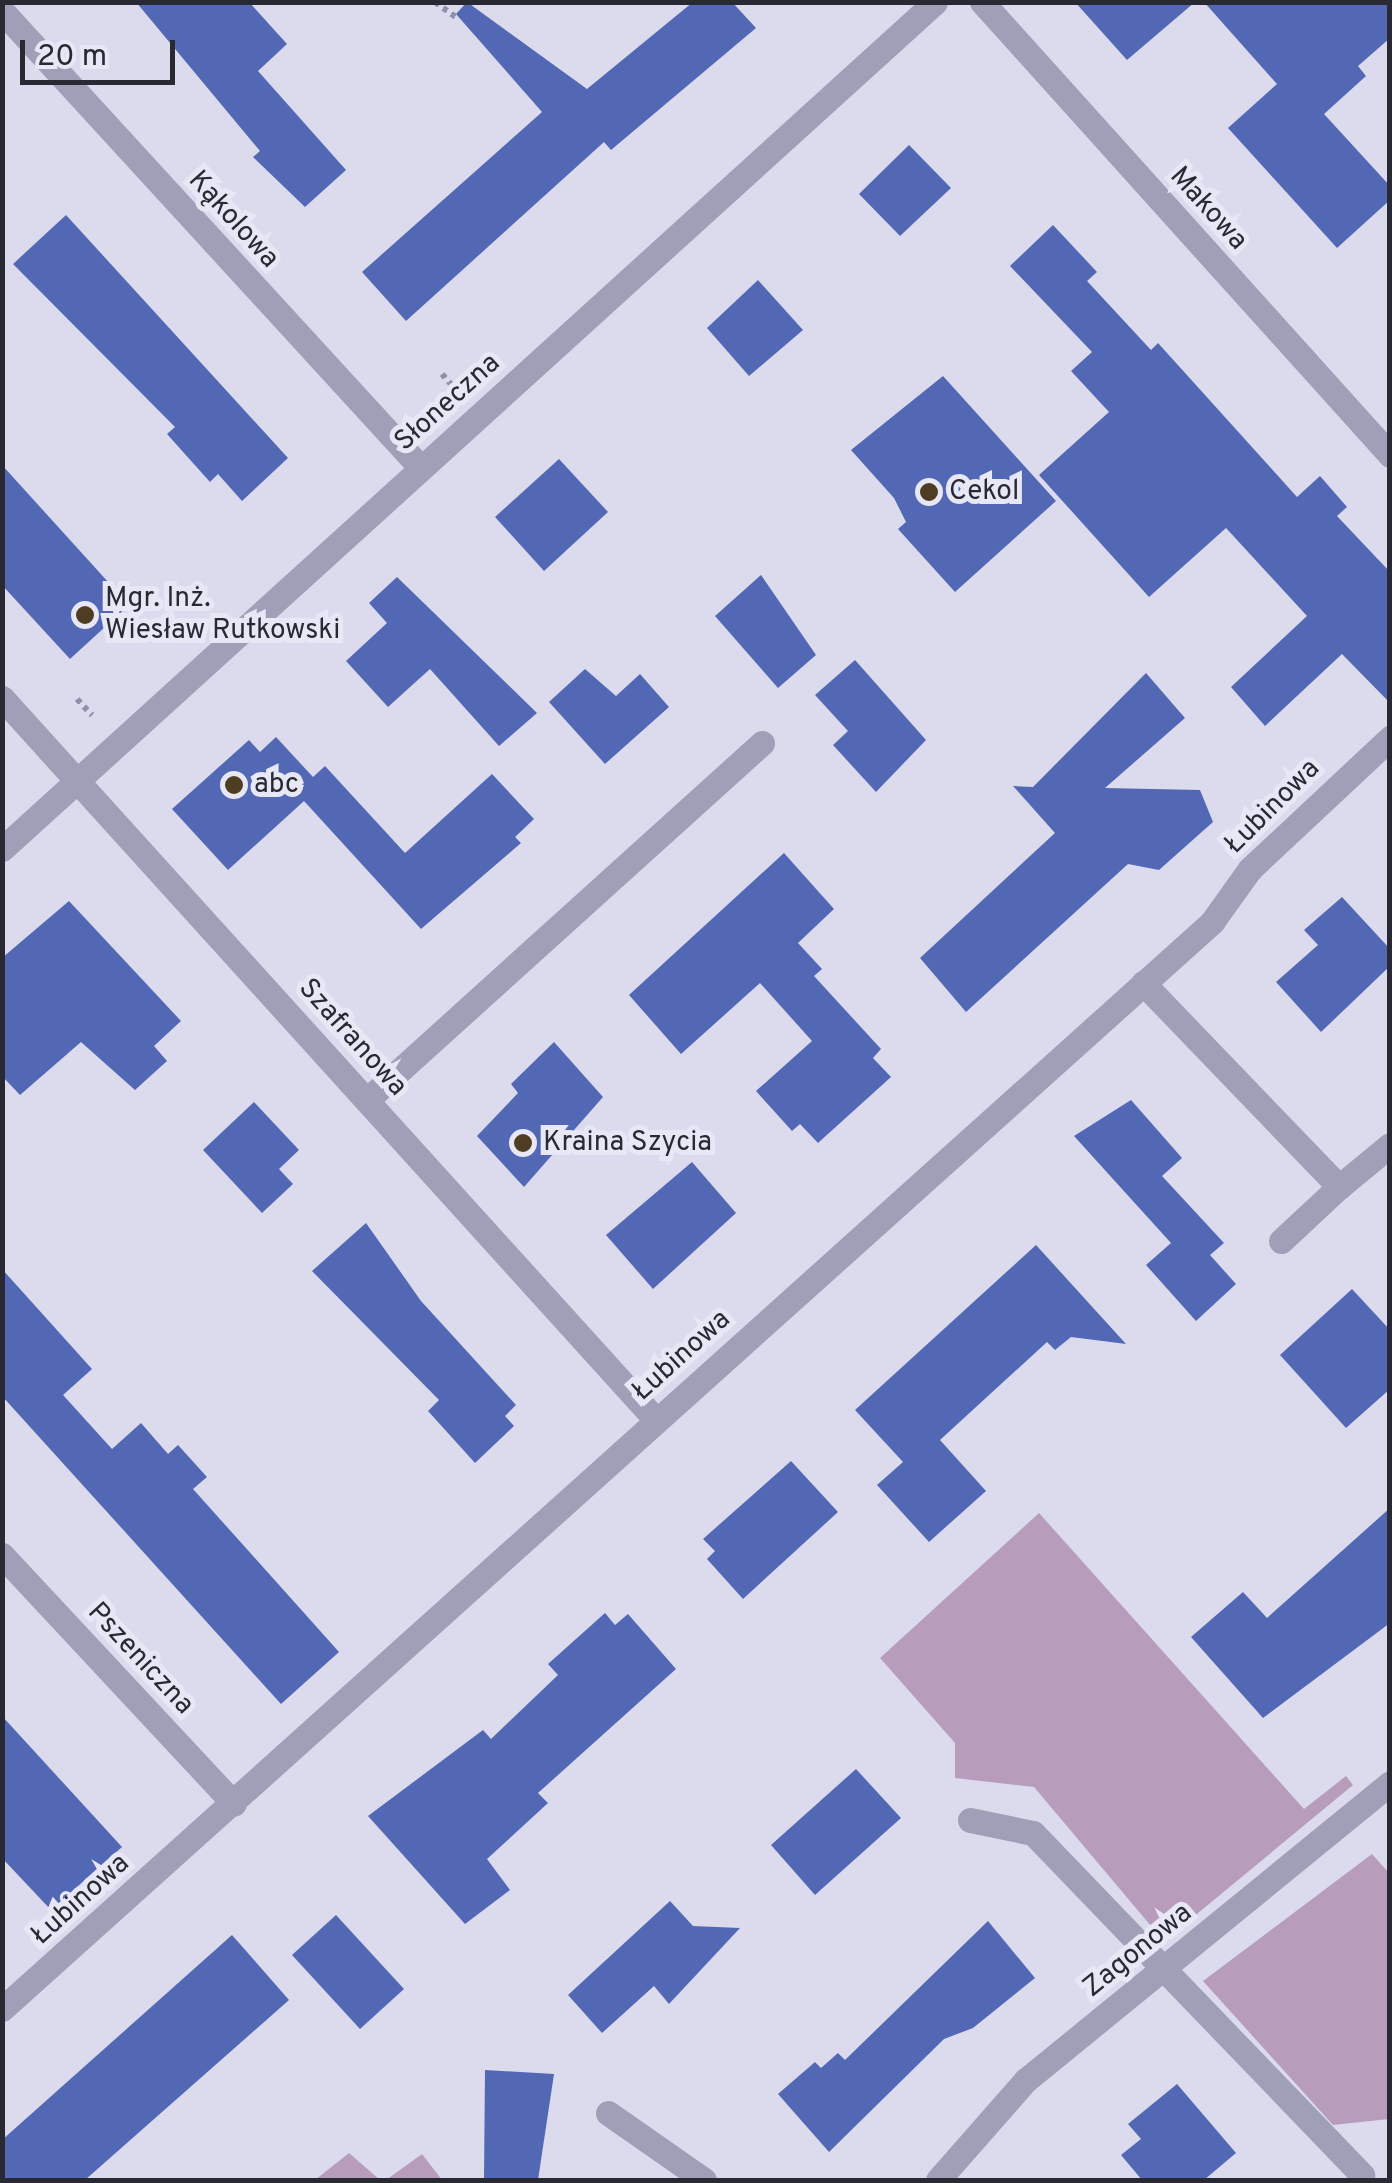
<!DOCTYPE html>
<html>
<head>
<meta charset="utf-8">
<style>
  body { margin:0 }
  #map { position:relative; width:1392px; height:2183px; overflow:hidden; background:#dcdbee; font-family:Overpass,sans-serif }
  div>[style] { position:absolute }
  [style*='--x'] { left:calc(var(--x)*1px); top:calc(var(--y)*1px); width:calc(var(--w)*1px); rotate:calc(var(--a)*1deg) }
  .green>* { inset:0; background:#b79dbb }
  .building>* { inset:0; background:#5268b5 }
  .path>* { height:6px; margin-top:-3px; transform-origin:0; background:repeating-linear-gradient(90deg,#8f90ab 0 5px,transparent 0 10px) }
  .minor>* { height:25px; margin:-12.5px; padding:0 12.5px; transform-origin:12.5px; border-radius:12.5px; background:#9f9fb8 }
  .dots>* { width:28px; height:28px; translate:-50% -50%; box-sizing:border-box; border:5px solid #e8e7f6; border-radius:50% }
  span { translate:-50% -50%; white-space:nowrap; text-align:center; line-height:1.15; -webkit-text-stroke:10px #e8e7f6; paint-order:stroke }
  .street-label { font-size:28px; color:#282932 }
  .poi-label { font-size:28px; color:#282932 }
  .left { translate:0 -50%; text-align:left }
  .frame { position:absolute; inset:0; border:5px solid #282932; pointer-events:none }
  .scale { position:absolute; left:20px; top:40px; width:155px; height:45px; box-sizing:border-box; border:5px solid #282932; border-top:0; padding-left:12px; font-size:30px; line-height:35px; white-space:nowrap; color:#282932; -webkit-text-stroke:8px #e8e7f6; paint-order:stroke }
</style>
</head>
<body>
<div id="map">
  <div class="green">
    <i style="clip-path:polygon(1039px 1513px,1304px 1809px,1346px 1776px,1353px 1785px,1180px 1928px,1151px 1926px,1034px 1787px,955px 1778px,955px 1743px,880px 1658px)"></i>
    <i style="clip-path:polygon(1372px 1854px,1389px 1873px,1389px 2119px,1333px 2125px,1203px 1981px)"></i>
    <i style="clip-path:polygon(349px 2153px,380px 2180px,315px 2180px)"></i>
    <i style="clip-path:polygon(422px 2154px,442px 2180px,386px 2180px)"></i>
  </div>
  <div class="building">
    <i style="clip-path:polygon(136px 2px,249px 2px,287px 44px,258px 71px,346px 170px,305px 207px,253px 157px,260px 151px)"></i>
    <i style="clip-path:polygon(467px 2px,587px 89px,693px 2px,732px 2px,756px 28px,611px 150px,604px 142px,406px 321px,362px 272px,542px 112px,456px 14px)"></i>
    <i style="clip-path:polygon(1075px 2px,1195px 2px,1127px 60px)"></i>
    <i style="clip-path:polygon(1204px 2px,1390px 2px,1390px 38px,1358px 66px,1366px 76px,1324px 114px,1390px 186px,1390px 200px,1337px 248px,1228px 128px,1277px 84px)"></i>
    <i style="clip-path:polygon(909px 145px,951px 188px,900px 236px,859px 194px)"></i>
    <i style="clip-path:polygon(66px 215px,288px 458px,242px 501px,218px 474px,210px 482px,167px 434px,175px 427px,13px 264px)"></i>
    <i style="clip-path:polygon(1053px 225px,1097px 272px,1087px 281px,1151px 350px,1158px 343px,1297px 497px,1320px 476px,1347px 507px,1337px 516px,1390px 572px,1390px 703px,1342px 654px,1265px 726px,1231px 687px,1307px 616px,1226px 528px,1149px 597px,1039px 475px,1109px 412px,1071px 371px,1092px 352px,1010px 266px)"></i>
    <i style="clip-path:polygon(758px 280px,803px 330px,749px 376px,707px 328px)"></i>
    <i style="clip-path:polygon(943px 376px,1056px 501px,955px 592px,898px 529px,906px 522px,894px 498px,851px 450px)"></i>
    <i style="clip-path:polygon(559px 459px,608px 512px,544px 571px,495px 517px)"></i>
    <i style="clip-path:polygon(2px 465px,129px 605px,70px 659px,2px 585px)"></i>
    <i style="clip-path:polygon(761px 575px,816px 655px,778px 688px,715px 616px)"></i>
    <i style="clip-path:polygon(397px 577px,537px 713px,499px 746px,430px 669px,388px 707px,346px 661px,387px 623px,369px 603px)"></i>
    <i style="clip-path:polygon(855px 660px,926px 740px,876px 792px,833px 745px,848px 731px,815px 695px)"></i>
    <i style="clip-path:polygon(585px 669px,616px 696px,640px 674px,669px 707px,605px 764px,549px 702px)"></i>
    <i style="clip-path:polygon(1146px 673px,1185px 718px,1105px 788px,1200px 790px,1213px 822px,1159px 870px,1128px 864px,966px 1012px,920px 958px,1055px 833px,1013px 786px,1033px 787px)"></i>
    <i style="clip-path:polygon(276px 737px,313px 777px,325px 766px,405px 853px,492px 774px,534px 819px,515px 837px,521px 843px,421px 929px,304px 801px,228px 870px,172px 809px,249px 740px,260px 752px)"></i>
    <i style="clip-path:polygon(784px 853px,834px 909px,798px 943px,822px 969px,814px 976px,881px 1049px,873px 1058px,891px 1077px,818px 1143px,800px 1124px,792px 1131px,756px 1091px,812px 1041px,760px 983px,681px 1054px,629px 995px)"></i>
    <i style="clip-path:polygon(1342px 897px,1390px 949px,1390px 966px,1321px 1032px,1276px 982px,1318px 945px,1304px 930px)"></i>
    <i style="clip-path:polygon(69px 901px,181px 1021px,154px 1046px,167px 1061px,135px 1090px,81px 1042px,20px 1095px,2px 1076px,2px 958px)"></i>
    <i style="clip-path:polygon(554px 1042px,603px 1097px,524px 1187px,477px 1136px,518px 1093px,511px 1084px)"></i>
    <i style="clip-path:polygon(1131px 1100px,1182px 1158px,1162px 1176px,1224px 1243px,1210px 1255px,1236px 1284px,1196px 1321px,1146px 1265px,1171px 1243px,1074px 1136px)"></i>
    <i style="clip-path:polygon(254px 1102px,299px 1150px,279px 1169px,293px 1184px,262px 1213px,203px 1150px)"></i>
    <i style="clip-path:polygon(692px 1162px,736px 1213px,653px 1289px,606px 1235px)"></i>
    <i style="clip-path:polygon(366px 1223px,421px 1301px,516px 1405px,505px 1416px,514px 1426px,475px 1463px,428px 1411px,439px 1400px,312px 1271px)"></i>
    <i style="clip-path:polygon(1036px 1245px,1126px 1344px,1071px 1337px,1055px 1350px,1047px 1342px,940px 1440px,986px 1491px,929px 1542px,877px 1485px,903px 1462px,855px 1410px)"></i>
    <i style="clip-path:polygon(2px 1269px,92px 1369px,63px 1395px,112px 1449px,141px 1423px,168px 1454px,178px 1445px,207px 1477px,193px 1489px,339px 1652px,281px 1704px,2px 1396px)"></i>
    <i style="clip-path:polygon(1352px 1289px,1390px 1330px,1390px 1389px,1346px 1428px,1280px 1355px)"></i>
    <i style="clip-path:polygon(791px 1461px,838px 1512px,743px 1599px,707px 1559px,715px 1551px,703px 1539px)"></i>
    <i style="clip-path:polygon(1390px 1508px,1390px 1623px,1263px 1718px,1191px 1637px,1243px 1592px,1267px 1618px)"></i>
    <i style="clip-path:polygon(605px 1613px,615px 1625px,628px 1614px,676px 1669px,538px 1793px,548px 1803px,487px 1859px,510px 1890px,465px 1924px,368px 1816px,483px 1730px,491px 1739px,558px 1675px,548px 1664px)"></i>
    <i style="clip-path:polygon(2px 1716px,122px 1847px,51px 1910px,2px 1858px)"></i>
    <i style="clip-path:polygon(856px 1769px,901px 1818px,815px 1895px,771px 1845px)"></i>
    <i style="clip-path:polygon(670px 1901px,693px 1926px,740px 1928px,669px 2004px,654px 1986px,602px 2033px,568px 1995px)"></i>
    <i style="clip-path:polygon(336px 1915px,404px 1989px,360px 2029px,292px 1955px)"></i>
    <i style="clip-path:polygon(988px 1921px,1035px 1978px,973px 2028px,944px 2039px,829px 2152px,778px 2094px,815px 2062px,821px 2068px,838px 2053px,845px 2060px)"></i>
    <i style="clip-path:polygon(232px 1935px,289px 2000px,85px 2180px,2px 2180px,2px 2140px)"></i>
    <i style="clip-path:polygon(485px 2070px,554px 2074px,538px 2180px,484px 2179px)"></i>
    <i style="clip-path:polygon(1177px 2084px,1236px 2153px,1204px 2180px,1142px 2180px,1121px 2155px,1141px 2139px,1128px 2124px)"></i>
  </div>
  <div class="path">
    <i style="--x:435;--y:2;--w:29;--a:36"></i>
    <i style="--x:442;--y:374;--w:20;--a:49"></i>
    <i style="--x:77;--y:699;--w:22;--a:47"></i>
  </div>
  <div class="minor">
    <i style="--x:982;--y:2;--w:610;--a:47.99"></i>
    <i style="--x:2;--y:11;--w:620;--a:47.48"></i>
    <i style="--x:2;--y:698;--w:974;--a:47.83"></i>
    <i style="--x:2;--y:849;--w:1260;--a:-42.23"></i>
    <i style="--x:1143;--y:983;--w:283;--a:46.1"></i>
    <i style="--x:1339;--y:1187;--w:66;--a:-39.5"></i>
    <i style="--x:368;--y:1099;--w:531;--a:-42.1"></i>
    <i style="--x:1281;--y:1241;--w:79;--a:-43"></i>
    <i style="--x:2;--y:1555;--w:340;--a:47"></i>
    <i style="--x:970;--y:1820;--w:64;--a:11.7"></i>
    <i style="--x:1033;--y:1833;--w:475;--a:46.1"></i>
    <i style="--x:2;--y:2009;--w:1627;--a:-41.93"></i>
    <i style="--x:1212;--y:922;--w:65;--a:-54.4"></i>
    <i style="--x:1250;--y:869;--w:192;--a:-43.1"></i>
    <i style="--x:608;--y:2113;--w:117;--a:34.9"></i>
    <i style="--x:938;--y:2180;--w:133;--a:-48.7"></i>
    <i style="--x:1026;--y:2080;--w:470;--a:-39.2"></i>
  </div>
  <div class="dots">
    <i style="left:929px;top:492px;background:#4e3d23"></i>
    <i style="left:85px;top:615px;background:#4e3d23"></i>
    <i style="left:234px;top:785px;background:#4e3d23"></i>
    <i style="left:523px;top:1143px;background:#4e3d23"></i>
  </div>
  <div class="street-label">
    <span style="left:1208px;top:209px;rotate:48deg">Makowa</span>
    <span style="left:233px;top:220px;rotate:48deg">Kąkolowa</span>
    <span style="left:448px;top:403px;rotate:-42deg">Słoneczna</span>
    <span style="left:1273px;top:807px;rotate:-45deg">Łubinowa</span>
    <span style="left:352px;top:1038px;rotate:48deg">Szafranowa</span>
    <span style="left:682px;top:1356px;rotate:-42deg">Łubinowa</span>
    <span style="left:140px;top:1659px;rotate:47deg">Pszeniczna</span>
    <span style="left:81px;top:1900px;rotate:-42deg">Łubinowa</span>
    <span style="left:1138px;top:1951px;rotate:-39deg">Zagonowa</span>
  </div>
  <div class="poi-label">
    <span class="left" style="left:949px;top:492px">Cekol</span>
    <span class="left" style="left:105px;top:615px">Mgr. Inż.<br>Wiesław Rutkowski</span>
    <span class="left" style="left:254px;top:785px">abc</span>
    <span class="left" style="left:543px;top:1143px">Kraina Szycia</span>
  </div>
  <div class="frame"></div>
  <div class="scale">20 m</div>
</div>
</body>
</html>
